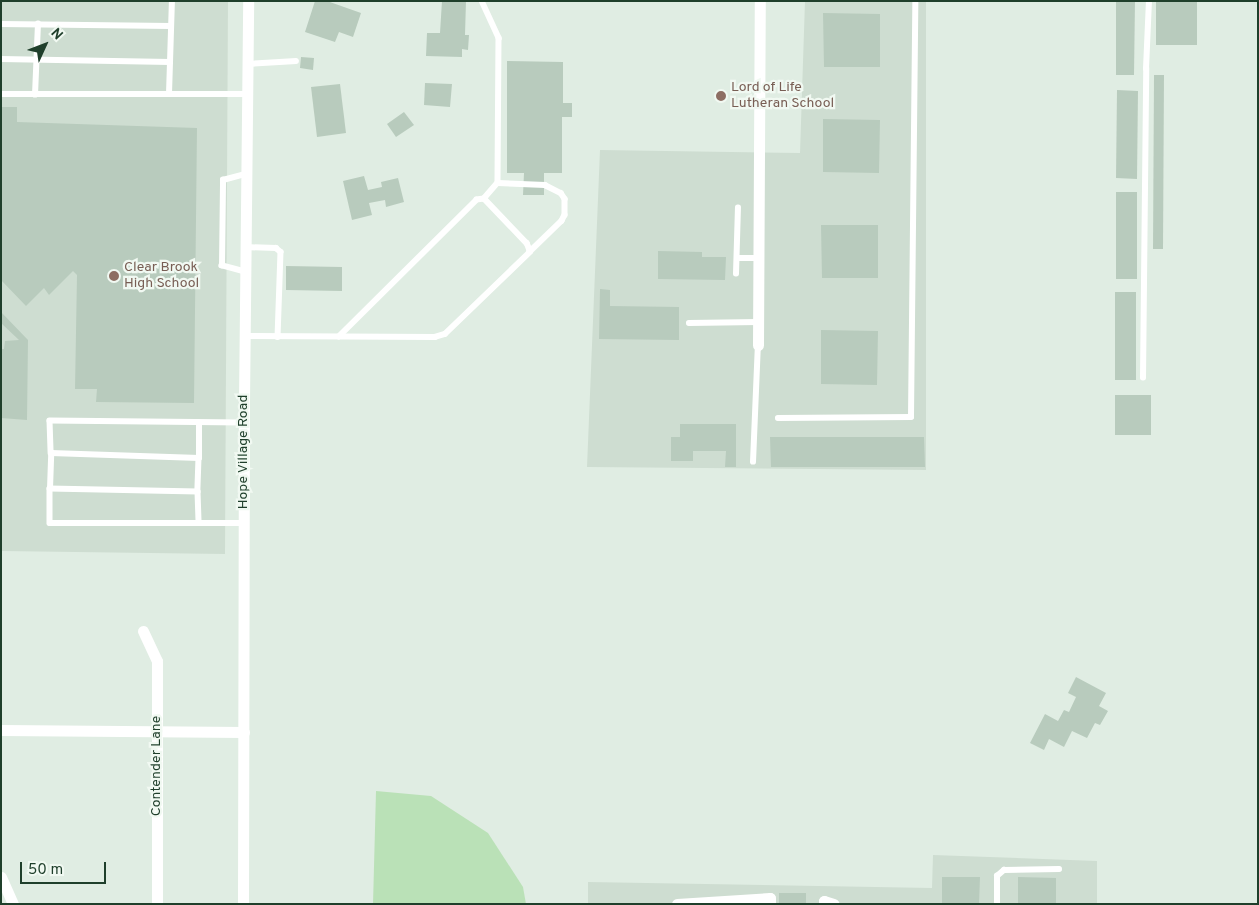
<!DOCTYPE html>
<html>
<head>
<meta charset="utf-8">
<style>
  body { margin:0 }
  #map { position:relative; width:1259px; height:905px; overflow:hidden; background:#e0ede3; font-family:Overpass,sans-serif }
  div>[style] { position:absolute }
  [style*='--x'] { left:calc(var(--x)*1px); top:calc(var(--y)*1px); width:calc(var(--w)*1px); rotate:calc(var(--a)*1deg) }
  .built>* { inset:0; background:#ceddd1 }
  .green>* { inset:0; background:#bae1b7 }
  .building>* { inset:0; background:#b8cbbd }
  .lane>* { height:5.5px; margin:-2.75px; padding:0 2.75px; transform-origin:2.75px; border-radius:2.75px; background:#fff }
  .street>* { height:11px; margin:-5.5px; padding:0 5.5px; transform-origin:5.5px; border-radius:5.5px; background:#fff }
  .dots>* { width:14px; height:14px; translate:-50% -50%; box-sizing:border-box; border:2px solid #f1f9f2; border-radius:50% }
  span { translate:-50% -50%; white-space:nowrap; text-align:center; line-height:1.15; -webkit-text-stroke:4.5px #f1f9f2; paint-order:stroke }
  .education-label { font-size:14px; color:#785e54 }
  .left { translate:0 -50%; text-align:left }
  .street-label { font-size:14px; color:#1f3f2b }
  .frame { position:absolute; inset:0; border:2px solid #1f3f2b; pointer-events:none }
  .north { position:absolute; left:20px; top:20px; width:50px; height:50px; -webkit-text-stroke:4px #f1f9f2; paint-order:stroke; rotate:47deg; font-size:14px; font-weight:700; line-height:20px; text-align:center; color:#1f3f2b }
  .north::after { content:''; display:block; margin:auto; width:18px; height:22px; background:#1f3f2b; clip-path:polygon(50% 0,100% 100%,50% 72%,0 100%) }
  .scale { position:absolute; left:20px; top:862px; width:86px; height:22px; box-sizing:border-box; border:2px solid #1f3f2b; border-top:0; padding-left:6px; font-size:15px; line-height:18px; white-space:nowrap; color:#1f3f2b; -webkit-text-stroke:4px #f1f9f2; paint-order:stroke }
</style>
</head>
<body>
<div id="map">
  <div class="built">
    <i style="clip-path:polygon(1px 1px,228px 1px,225px 554px,1px 551px)"></i>
    <i style="clip-path:polygon(805px 1px,926px 1px,926px 470px,587px 467px,600px 150px,800px 153px)"></i>
    <i style="clip-path:polygon(933px 855px,1097px 861px,1097px 904px,588px 904px,588px 882px,932px 888px)"></i>
  </div>
  <div class="green">
    <i style="clip-path:polygon(376px 791px,431px 796px,488px 833px,523px 887px,526px 904px,373px 904px)"></i>
  </div>
  <div class="building">
    <i style="clip-path:polygon(315px 1px,327px 1px,361px 13px,353px 37px,339px 32px,335px 42px,305px 32px)"></i>
    <i style="clip-path:polygon(442px 1px,466px 1px,465px 35px,469px 35px,468px 50px,462px 49px,462px 57px,426px 56px,427px 33px,440px 33px)"></i>
    <i style="clip-path:polygon(1116px 1px,1135px 1px,1134px 75px,1116px 75px)"></i>
    <i style="clip-path:polygon(1156px 1px,1197px 1px,1197px 45px,1156px 45px)"></i>
    <i style="clip-path:polygon(823px 13px,880px 14px,880px 67px,824px 67px)"></i>
    <i style="clip-path:polygon(301px 57px,314px 58px,313px 70px,300px 68px)"></i>
    <i style="clip-path:polygon(507px 61px,563px 62px,563px 103px,572px 103px,572px 117px,562px 117px,562px 173px,544px 173px,544px 195px,523px 195px,524px 173px,507px 173px)"></i>
    <i style="clip-path:polygon(1154px 75px,1164px 75px,1163px 249px,1153px 249px)"></i>
    <i style="clip-path:polygon(425px 83px,452px 84px,450px 107px,424px 105px)"></i>
    <i style="clip-path:polygon(340px 84px,346px 133px,317px 137px,311px 87px)"></i>
    <i style="clip-path:polygon(1117px 90px,1138px 91px,1137px 179px,1116px 178px)"></i>
    <i style="clip-path:polygon(1px 107px,17px 107px,17px 122px,197px 128px,194px 403px,96px 402px,97px 389px,75px 389px,77px 275px,73px 271px,49px 295px,44px 288px,26px 306px,1px 280px)"></i>
    <i style="clip-path:polygon(404px 112px,414px 125px,396px 137px,387px 124px)"></i>
    <i style="clip-path:polygon(823px 119px,880px 120px,879px 173px,823px 172px)"></i>
    <i style="clip-path:polygon(364px 176px,368px 190px,382px 187px,381px 182px,398px 178px,404px 202px,386px 207px,385px 200px,369px 203px,372px 215px,352px 220px,343px 181px)"></i>
    <i style="clip-path:polygon(1116px 192px,1137px 192px,1137px 279px,1116px 279px)"></i>
    <i style="clip-path:polygon(821px 225px,878px 225px,878px 278px,822px 278px)"></i>
    <i style="clip-path:polygon(658px 251px,702px 252px,702px 257px,726px 257px,725px 280px,658px 279px)"></i>
    <i style="clip-path:polygon(286px 266px,342px 267px,342px 291px,286px 290px)"></i>
    <i style="clip-path:polygon(600px 289px,610px 290px,610px 306px,679px 307px,679px 340px,599px 339px)"></i>
    <i style="clip-path:polygon(1115px 292px,1136px 292px,1136px 380px,1115px 380px)"></i>
    <i style="clip-path:polygon(1px 312px,28px 340px,27px 420px,1px 418px,1px 349px,4px 349px,5px 341px,19px 340px,1px 323px)"></i>
    <i style="clip-path:polygon(821px 330px,878px 331px,877px 385px,821px 384px)"></i>
    <i style="clip-path:polygon(1115px 395px,1151px 395px,1151px 435px,1115px 435px)"></i>
    <i style="clip-path:polygon(680px 424px,736px 424px,736px 467px,725px 467px,726px 451px,693px 451px,693px 461px,671px 461px,671px 437px,680px 437px)"></i>
    <i style="clip-path:polygon(770px 437px,924px 437px,925px 467px,771px 467px)"></i>
    <i style="clip-path:polygon(1076px 677px,1106px 693px,1099px 706px,1108px 711px,1100px 725px,1095px 723px,1087px 738px,1072px 731px,1064px 747px,1049px 739px,1044px 750px,1030px 743px,1045px 714px,1058px 721px,1064px 710px,1069px 712px,1076px 697px,1068px 693px)"></i>
    <i style="clip-path:polygon(942px 877px,980px 877px,979px 904px,942px 904px)"></i>
    <i style="clip-path:polygon(1018px 877px,1056px 878px,1056px 904px,1018px 904px)"></i>
    <i style="clip-path:polygon(779px 893px,806px 893px,806px 904px,779px 904px)"></i>
  </div>
  <div class="lane">
    <i style="--x:482;--y:1;--w:41;--a:65.3"></i>
    <i style="--x:499;--y:38;--w:145;--a:90.4"></i>
    <i style="--x:498;--y:183;--w:21;--a:131"></i>
    <i style="--x:1;--y:24;--w:170;--a:0.7"></i>
    <i style="--x:1;--y:59;--w:169;--a:1"></i>
    <i style="--x:247;--y:64;--w:49;--a:-3.5"></i>
    <i style="--x:1;--y:94;--w:245;--a:0"></i>
    <i style="--x:169;--y:94;--w:93;--a:-88.2"></i>
    <i style="--x:35;--y:95;--w:71;--a:-87.6"></i>
    <i style="--x:498;--y:183;--w:47;--a:2.4"></i>
    <i style="--x:545;--y:185;--w:18;--a:27"></i>
    <i style="--x:561;--y:193;--w:7;--a:56"></i>
    <i style="--x:565;--y:199;--w:16;--a:90"></i>
    <i style="--x:565;--y:215;--w:7;--a:117"></i>
    <i style="--x:562;--y:221;--w:45;--a:135.9"></i>
    <i style="--x:245;--y:247;--w:31;--a:2"></i>
    <i style="--x:276;--y:248;--w:6;--a:39"></i>
    <i style="--x:281;--y:252;--w:85;--a:92"></i>
    <i style="--x:737;--y:258;--w:21;--a:0"></i>
    <i style="--x:245;--y:272;--w:24;--a:-165"></i>
    <i style="--x:222;--y:266;--w:86;--a:-89.3"></i>
    <i style="--x:223;--y:180;--w:24;--a:-15"></i>
    <i style="--x:736;--y:274;--w:66;--a:-88.3"></i>
    <i style="--x:689;--y:323;--w:69;--a:-0.8"></i>
    <i style="--x:244;--y:336;--w:191;--a:0.3"></i>
    <i style="--x:435;--y:337;--w:10;--a:-17"></i>
    <i style="--x:445;--y:334;--w:118;--a:-44"></i>
    <i style="--x:530;--y:252;--w:9;--a:-111"></i>
    <i style="--x:527;--y:244;--w:62;--a:-133.7"></i>
    <i style="--x:484;--y:199;--w:7;--a:172"></i>
    <i style="--x:477;--y:200;--w:194;--a:135.2"></i>
    <i style="--x:1143;--y:378;--w:309;--a:-89.4"></i>
    <i style="--x:1146;--y:69;--w:68;--a:-87.5"></i>
    <i style="--x:778;--y:418;--w:133;--a:-0.4"></i>
    <i style="--x:911;--y:417;--w:416;--a:-89.4"></i>
    <i style="--x:244;--y:423;--w:194;--a:-179.4"></i>
    <i style="--x:50;--y:421;--w:32;--a:88"></i>
    <i style="--x:51;--y:453;--w:148;--a:1.9"></i>
    <i style="--x:199;--y:458;--w:34;--a:92"></i>
    <i style="--x:198;--y:492;--w:148;--a:-178.8"></i>
    <i style="--x:50;--y:489;--w:34;--a:90"></i>
    <i style="--x:50;--y:523;--w:194;--a:0"></i>
    <i style="--x:199;--y:458;--w:35;--a:-90"></i>
    <i style="--x:753;--y:462;--w:117;--a:-87.6"></i>
    <i style="--x:50;--y:489;--w:36;--a:-88"></i>
    <i style="--x:198;--y:492;--w:31;--a:88"></i>
    <i style="--x:997;--y:904;--w:28;--a:-90"></i>
    <i style="--x:997;--y:876;--w:9;--a:-41"></i>
    <i style="--x:1004;--y:870;--w:55;--a:-1"></i>
  </div>
  <div class="street">
    <i style="--x:758;--y:345;--w:344;--a:-89.7"></i>
    <i style="--x:143;--y:631;--w:33;--a:65"></i>
    <i style="--x:157;--y:661;--w:243;--a:90"></i>
    <i style="--x:1;--y:730;--w:243;--a:0.5"></i>
    <i style="--x:1;--y:877;--w:30;--a:66"></i>
    <i style="--x:243;--y:904;--w:502;--a:-89.89"></i>
    <i style="--x:244;--y:402;--w:401;--a:-89.4"></i>
    <i style="--x:677;--y:904;--w:93;--a:-3.7"></i>
    <i style="--x:770;--y:898;--w:6;--a:90"></i>
    <i style="--x:824;--y:904;--w:3;--a:-90"></i>
    <i style="--x:824;--y:901;--w:10;--a:17"></i>
  </div>
  <div class="dots">
    <i style="left:721px;top:96px;background:#8d6e63"></i>
    <i style="left:114px;top:276px;background:#8d6e63"></i>
  </div>
  <div class="education-label">
    <span class="left" style="left:731px;top:96px">Lord of Life<br>Lutheran School</span>
    <span class="left" style="left:124px;top:276px">Clear Brook<br>High School</span>
  </div>
  <div class="street-label">
    <span style="left:244px;top:452px;rotate:-90deg">Hope Village Road</span>
    <span style="left:157px;top:766px;rotate:-90deg">Contender Lane</span>
  </div>
  <div class="frame"></div>
  <div class="north">N</div>
  <div class="scale">50 m</div>
</div>
</body>
</html>
